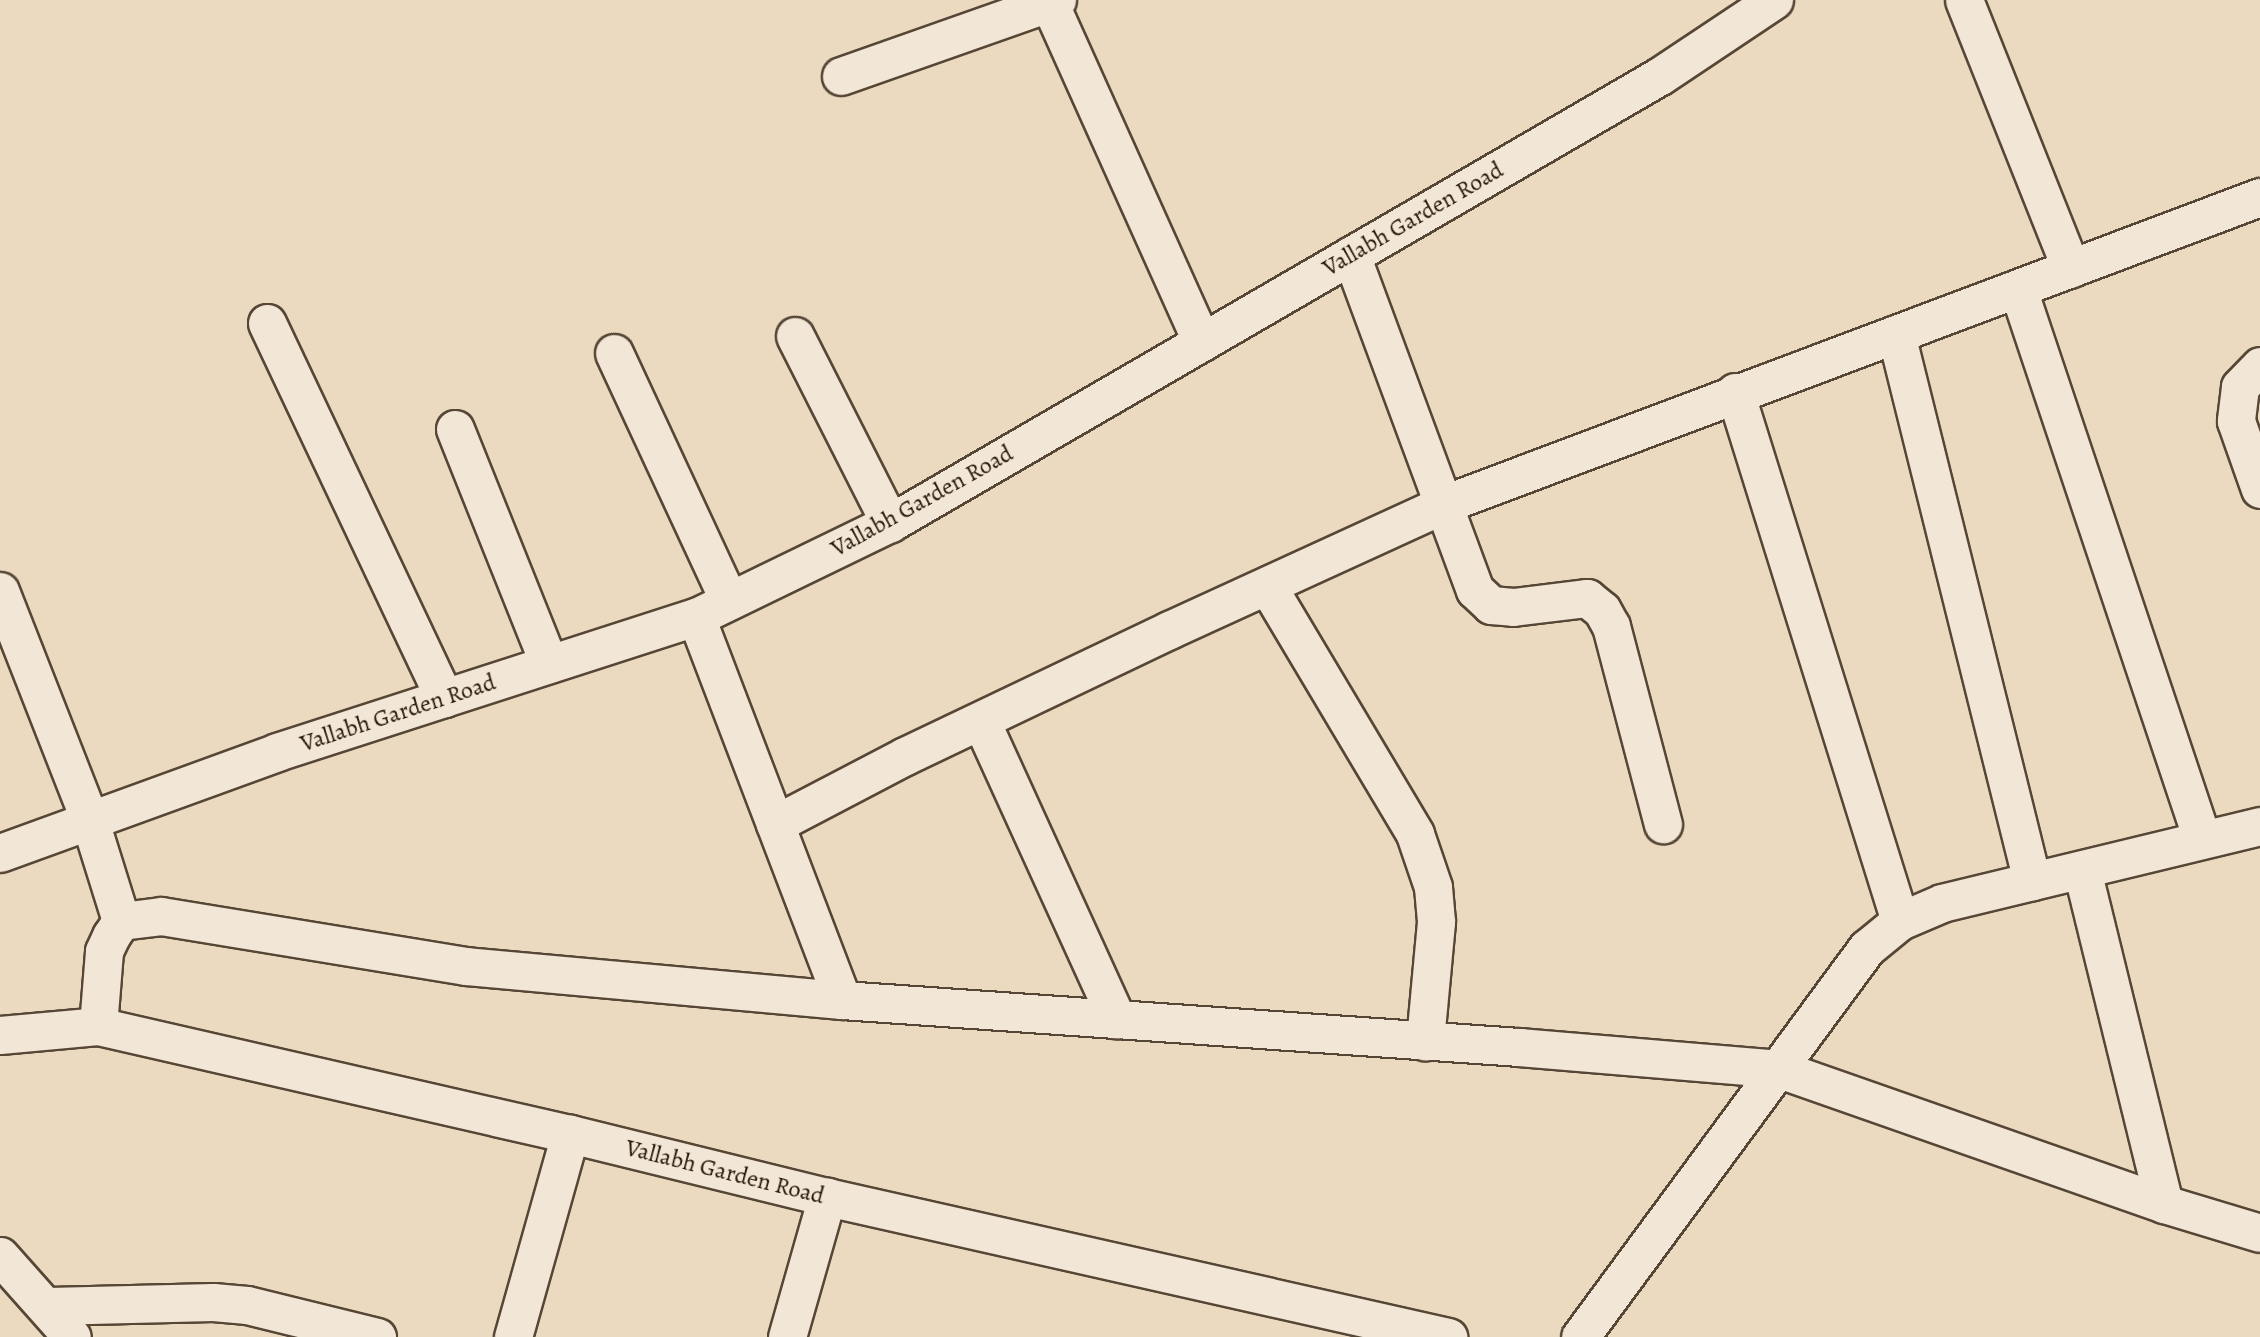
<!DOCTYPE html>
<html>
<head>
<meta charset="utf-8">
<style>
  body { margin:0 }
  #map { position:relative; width:2260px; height:1337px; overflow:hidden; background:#ebd9c0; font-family:Alegreya,serif }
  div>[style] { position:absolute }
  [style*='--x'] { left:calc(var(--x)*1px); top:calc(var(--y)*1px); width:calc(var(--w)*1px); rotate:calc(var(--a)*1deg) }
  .roads { filter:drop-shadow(2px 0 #564635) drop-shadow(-2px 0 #564635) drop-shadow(0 2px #564635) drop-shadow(0 -2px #564635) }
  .street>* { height:37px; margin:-18.5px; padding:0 18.5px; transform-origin:18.5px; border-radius:18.5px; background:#f2e6d6 }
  span { translate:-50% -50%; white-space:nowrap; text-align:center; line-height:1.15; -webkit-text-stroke:6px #f2e6d6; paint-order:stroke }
  .street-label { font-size:24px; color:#241507 }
</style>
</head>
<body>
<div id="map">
  <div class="roads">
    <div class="street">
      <i style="--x:1048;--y:0;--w:375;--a:65.8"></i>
      <i style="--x:1964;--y:0;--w:289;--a:68.3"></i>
      <i style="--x:841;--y:76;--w:229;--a:-19.4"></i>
      <i style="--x:1351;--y:255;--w:357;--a:69.7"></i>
      <i style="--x:1475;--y:590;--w:22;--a:43"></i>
      <i style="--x:1491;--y:605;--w:22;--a:5"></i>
      <i style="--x:1513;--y:607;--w:75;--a:-6.9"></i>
      <i style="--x:1587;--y:598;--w:19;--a:39"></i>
      <i style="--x:1602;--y:610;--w:18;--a:61"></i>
      <i style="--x:1611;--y:626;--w:205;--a:75.3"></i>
      <i style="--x:2018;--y:289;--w:580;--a:71.5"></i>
      <i style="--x:267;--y:323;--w:415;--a:64.7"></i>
      <i style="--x:1896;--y:334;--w:564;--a:76.04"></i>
      <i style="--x:795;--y:336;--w:210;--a:63.1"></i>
      <i style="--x:614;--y:353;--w:273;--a:65.1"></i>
      <i style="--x:2260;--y:366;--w:29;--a:134"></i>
      <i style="--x:2240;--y:387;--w:34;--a:97"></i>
      <i style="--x:2236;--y:421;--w:72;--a:70.6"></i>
      <i style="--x:1735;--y:392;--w:554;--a:72.68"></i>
      <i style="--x:455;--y:429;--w:253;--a:68.2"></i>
      <i style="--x:1268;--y:587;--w:287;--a:59.2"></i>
      <i style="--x:1415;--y:834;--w:56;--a:71.2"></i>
      <i style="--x:1433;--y:887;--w:35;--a:85"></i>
      <i style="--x:1436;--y:922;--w:120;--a:95.3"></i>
      <i style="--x:0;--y:591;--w:244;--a:68.6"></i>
      <i style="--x:89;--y:818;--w:108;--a:72.7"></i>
      <i style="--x:696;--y:617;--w:410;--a:69.1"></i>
      <i style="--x:981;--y:721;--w:328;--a:65.5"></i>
      <i style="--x:775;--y:824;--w:147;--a:-27.6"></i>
      <i style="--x:905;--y:756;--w:293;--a:-25.5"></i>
      <i style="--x:1169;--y:630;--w:302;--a:-24.6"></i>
      <i style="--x:1444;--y:504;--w:872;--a:-20.62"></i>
      <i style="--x:0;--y:853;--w:295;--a:-20"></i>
      <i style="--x:277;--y:752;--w:440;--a:-17.9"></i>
      <i style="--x:696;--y:617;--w:216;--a:-25.9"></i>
      <i style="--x:890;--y:523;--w:890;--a:-30.14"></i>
      <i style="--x:1660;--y:76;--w:137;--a:-33.7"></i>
      <i style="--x:2082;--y:870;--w:344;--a:76.2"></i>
      <i style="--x:98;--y:1026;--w:75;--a:-85.4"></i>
      <i style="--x:104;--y:951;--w:17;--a:-65"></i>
      <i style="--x:111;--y:936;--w:18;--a:-56"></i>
      <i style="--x:121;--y:921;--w:40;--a:-7.1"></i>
      <i style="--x:161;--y:916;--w:309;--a:9.3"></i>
      <i style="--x:466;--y:966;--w:378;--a:5.2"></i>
      <i style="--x:842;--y:1000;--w:679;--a:3.97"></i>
      <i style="--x:1519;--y:1047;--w:261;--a:4.8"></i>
      <i style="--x:1779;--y:1069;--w:408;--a:19.3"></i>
      <i style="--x:2164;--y:1204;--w:100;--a:16.8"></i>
      <i style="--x:0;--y:1035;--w:98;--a:-5.2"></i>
      <i style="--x:98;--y:1026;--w:484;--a:12.9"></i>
      <i style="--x:570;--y:1134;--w:265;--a:13.8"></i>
      <i style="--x:827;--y:1197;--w:637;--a:12.7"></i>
      <i style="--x:0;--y:1256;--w:108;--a:48.4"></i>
      <i style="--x:48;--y:1306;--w:165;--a:-1.4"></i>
      <i style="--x:213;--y:1302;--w:34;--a:5"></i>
      <i style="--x:247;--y:1305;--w:134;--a:13.8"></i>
      <i style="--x:513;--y:1337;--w:211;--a:-74.3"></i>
      <i style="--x:787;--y:1337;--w:146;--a:-74.1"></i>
      <i style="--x:1580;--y:1337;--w:483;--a:-53.6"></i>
      <i style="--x:1867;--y:948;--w:43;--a:-39.3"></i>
      <i style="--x:1900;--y:921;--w:46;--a:-23.2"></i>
      <i style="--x:1942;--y:903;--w:327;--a:-13.6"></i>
    </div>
  </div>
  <div class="street-label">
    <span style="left:1413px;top:219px;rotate:-30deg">Vallabh Garden Road</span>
    <span style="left:922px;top:501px;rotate:-29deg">Vallabh Garden Road</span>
    <span style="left:398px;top:713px;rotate:-18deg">Vallabh Garden Road</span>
    <span style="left:725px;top:1172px;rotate:14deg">Vallabh Garden Road</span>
  </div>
</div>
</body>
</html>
